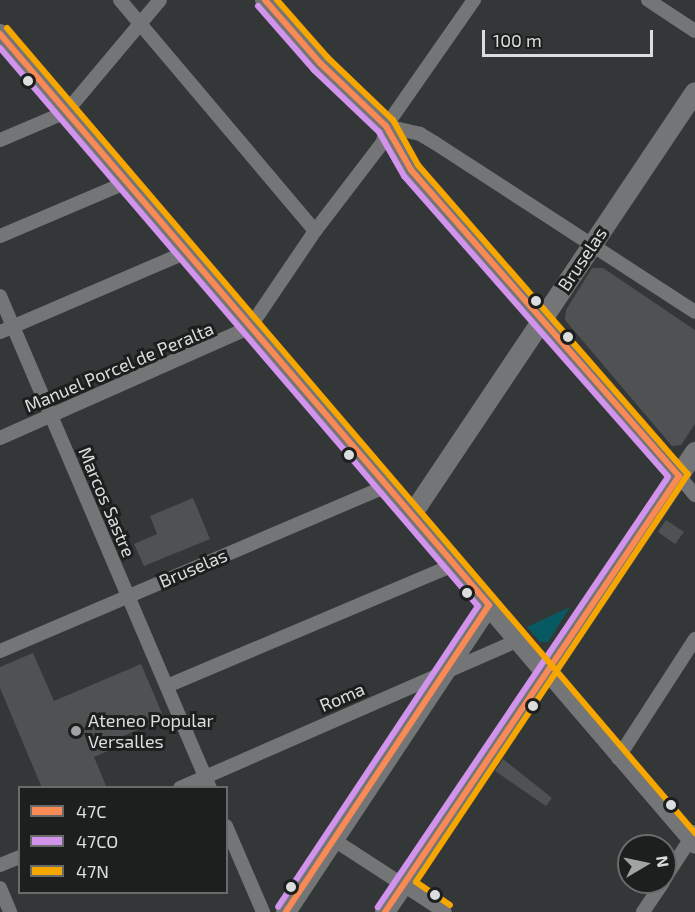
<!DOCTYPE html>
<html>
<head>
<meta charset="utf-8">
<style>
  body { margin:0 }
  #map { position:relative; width:695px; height:912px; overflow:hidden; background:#343738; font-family:"Exo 2",sans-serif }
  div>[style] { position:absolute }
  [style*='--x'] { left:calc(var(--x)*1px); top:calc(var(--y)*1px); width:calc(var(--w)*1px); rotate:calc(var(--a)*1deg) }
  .green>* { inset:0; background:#085a62 }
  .building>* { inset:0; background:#4f5152 }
  .street>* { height:14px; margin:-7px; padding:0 7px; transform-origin:7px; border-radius:7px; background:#737576 }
  .secondary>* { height:20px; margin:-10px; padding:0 10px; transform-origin:10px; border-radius:10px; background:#737576 }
  .bus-1>* { height:6px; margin:-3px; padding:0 3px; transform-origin:3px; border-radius:3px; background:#f98a56 }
  .bus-2>* { height:6px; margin:-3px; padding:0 3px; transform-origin:3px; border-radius:3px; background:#d193ec }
  .bus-3>* { height:6px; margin:-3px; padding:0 3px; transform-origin:3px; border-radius:3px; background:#f7a600 }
  .dots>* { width:16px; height:16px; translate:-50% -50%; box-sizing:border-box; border:3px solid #1d1f1f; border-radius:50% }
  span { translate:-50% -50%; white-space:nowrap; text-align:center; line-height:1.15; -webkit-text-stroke:6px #1d1f1f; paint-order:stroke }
  .street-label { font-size:18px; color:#dbdede }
  .poi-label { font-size:18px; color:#dbdede }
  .left { translate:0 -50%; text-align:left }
  .legend { position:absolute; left:18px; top:786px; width:210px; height:108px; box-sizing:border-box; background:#1d1f1f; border:2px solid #696b6b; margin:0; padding:8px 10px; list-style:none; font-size:18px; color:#dbdede }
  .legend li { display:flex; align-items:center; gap:12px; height:30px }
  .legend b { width:30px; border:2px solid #696b6b }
  .north { position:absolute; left:617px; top:834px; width:60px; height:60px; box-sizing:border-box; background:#1d1f1f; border:2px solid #696b6b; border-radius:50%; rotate:81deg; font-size:16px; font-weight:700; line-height:24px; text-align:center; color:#dbdede }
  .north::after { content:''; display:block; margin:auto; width:21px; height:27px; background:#a1a4a4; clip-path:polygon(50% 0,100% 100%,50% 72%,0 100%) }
  .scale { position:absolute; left:482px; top:30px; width:171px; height:27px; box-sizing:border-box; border:3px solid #dbdede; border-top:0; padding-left:8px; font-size:18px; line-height:21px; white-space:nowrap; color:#dbdede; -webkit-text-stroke:4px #1d1f1f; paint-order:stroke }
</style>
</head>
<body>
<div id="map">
  <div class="green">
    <i style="clip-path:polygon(570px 607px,548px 642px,540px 642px,527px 627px)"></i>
  </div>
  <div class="building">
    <i style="clip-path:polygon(592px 268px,603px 268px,695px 330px,695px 424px,681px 445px,672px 446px,565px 320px,566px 310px)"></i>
    <i style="clip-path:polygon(193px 498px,210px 539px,144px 566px,134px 544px,157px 534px,150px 516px)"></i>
    <i style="clip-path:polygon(666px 520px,684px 532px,675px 544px,658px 532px)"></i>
    <i style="clip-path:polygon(33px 653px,54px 701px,141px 664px,164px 718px,105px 744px,108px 751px,94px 757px,107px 788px,42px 788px,0 688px,0 667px)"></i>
    <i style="clip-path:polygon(503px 759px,552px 798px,546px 806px,495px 771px)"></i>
  </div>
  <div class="street">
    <i style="--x:120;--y:0;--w:302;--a:49.8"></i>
    <i style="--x:648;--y:0;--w:56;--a:33.4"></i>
    <i style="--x:386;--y:126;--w:35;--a:13"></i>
    <i style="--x:420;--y:134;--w:17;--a:31"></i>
    <i style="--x:435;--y:143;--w:310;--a:33"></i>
    <i style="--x:0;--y:140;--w:72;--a:-23"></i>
    <i style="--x:66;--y:112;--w:146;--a:-50"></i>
    <i style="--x:0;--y:236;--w:138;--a:-23"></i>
    <i style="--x:0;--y:296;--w:535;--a:66.89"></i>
    <i style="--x:0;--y:332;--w:203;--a:-23.2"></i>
    <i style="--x:0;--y:438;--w:274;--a:-23.9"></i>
    <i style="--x:250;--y:327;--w:116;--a:-55.9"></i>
    <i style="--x:315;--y:231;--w:112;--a:-52.6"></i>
    <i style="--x:383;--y:142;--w:16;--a:-79"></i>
    <i style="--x:386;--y:126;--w:154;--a:-55.1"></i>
    <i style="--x:679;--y:476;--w:25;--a:50"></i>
    <i style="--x:0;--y:651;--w:420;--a:-23.1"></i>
    <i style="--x:545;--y:672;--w:230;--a:49.4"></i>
    <i style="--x:167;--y:686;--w:311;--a:-22.9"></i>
    <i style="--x:618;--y:758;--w:142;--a:-57.1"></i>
    <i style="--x:180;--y:788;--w:370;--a:-23.6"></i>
    <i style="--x:226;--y:826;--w:94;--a:66.7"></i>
    <i style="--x:334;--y:840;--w:132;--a:33"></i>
    <i style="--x:0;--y:865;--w:22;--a:-22"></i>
    <i style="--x:665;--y:878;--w:55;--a:-56.9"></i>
    <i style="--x:0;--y:888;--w:26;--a:67"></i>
    <i style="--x:643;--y:912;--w:36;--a:-56"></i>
  </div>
  <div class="secondary">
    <i style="--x:265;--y:0;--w:84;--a:48.9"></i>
    <i style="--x:320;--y:63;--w:91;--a:43.7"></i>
    <i style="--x:386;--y:126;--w:51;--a:60.4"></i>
    <i style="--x:411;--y:170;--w:407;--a:48.8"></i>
    <i style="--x:0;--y:34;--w:839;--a:49.49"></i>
    <i style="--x:411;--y:516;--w:510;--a:-56.19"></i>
    <i style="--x:286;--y:912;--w:368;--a:-56.5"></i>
    <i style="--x:385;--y:912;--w:555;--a:-56.02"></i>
  </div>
  <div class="bus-1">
    <i style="--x:265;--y:0;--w:84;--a:48.9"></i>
    <i style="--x:320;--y:63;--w:91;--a:43.7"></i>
    <i style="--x:386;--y:126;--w:51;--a:60.4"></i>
    <i style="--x:411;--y:170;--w:407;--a:48.8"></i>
    <i style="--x:679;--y:476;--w:526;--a:123.99"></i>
    <i style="--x:0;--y:34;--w:752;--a:49.42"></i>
    <i style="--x:489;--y:605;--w:368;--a:123.5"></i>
  </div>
  <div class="bus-2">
    <i style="--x:258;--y:6;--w:85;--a:48.8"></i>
    <i style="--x:314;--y:70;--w:90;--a:43.6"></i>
    <i style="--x:379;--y:132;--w:51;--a:60.4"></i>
    <i style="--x:404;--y:176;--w:400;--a:48.7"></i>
    <i style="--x:668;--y:477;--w:519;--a:124"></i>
    <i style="--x:0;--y:48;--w:735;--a:49.42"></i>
    <i style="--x:478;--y:606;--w:361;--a:123.6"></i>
  </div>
  <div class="bus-3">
    <i style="--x:277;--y:0;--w:76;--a:48.7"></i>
    <i style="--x:327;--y:57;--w:91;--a:43.7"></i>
    <i style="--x:393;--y:120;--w:51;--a:60.9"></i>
    <i style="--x:418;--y:165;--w:410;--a:48.9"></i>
    <i style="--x:688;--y:474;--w:490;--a:123.7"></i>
    <i style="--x:416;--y:882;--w:41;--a:34.1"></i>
    <i style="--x:7;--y:28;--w:1059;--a:49.48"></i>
  </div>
  <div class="dots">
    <i style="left:28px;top:81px;background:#dbdede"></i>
    <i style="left:536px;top:301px;background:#dbdede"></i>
    <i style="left:568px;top:337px;background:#dbdede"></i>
    <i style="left:349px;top:455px;background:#dbdede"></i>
    <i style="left:467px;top:593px;background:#dbdede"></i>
    <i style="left:533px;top:706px;background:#dbdede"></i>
    <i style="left:76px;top:731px;background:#a1a4a4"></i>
    <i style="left:671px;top:805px;background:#dbdede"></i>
    <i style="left:291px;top:887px;background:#dbdede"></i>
    <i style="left:435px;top:895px;background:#dbdede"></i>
  </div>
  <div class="street-label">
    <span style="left:582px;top:259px;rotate:-56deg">Bruselas</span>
    <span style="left:119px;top:367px;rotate:-23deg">Manuel Porcel de Peralta</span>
    <span style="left:107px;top:502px;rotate:67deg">Marcos Sastre</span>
    <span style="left:193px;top:568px;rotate:-23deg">Bruselas</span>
    <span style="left:342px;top:697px;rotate:-23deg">Roma</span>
  </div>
  <div class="poi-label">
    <span class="left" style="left:88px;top:731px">Ateneo Popular<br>Versalles</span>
  </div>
  <ul class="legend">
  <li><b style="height:8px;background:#f98a56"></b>47C</li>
  <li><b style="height:8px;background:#d193ec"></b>47CO</li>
  <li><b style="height:8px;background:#f7a600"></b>47N</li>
  </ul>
  <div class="north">N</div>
  <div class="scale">100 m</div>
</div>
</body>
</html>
